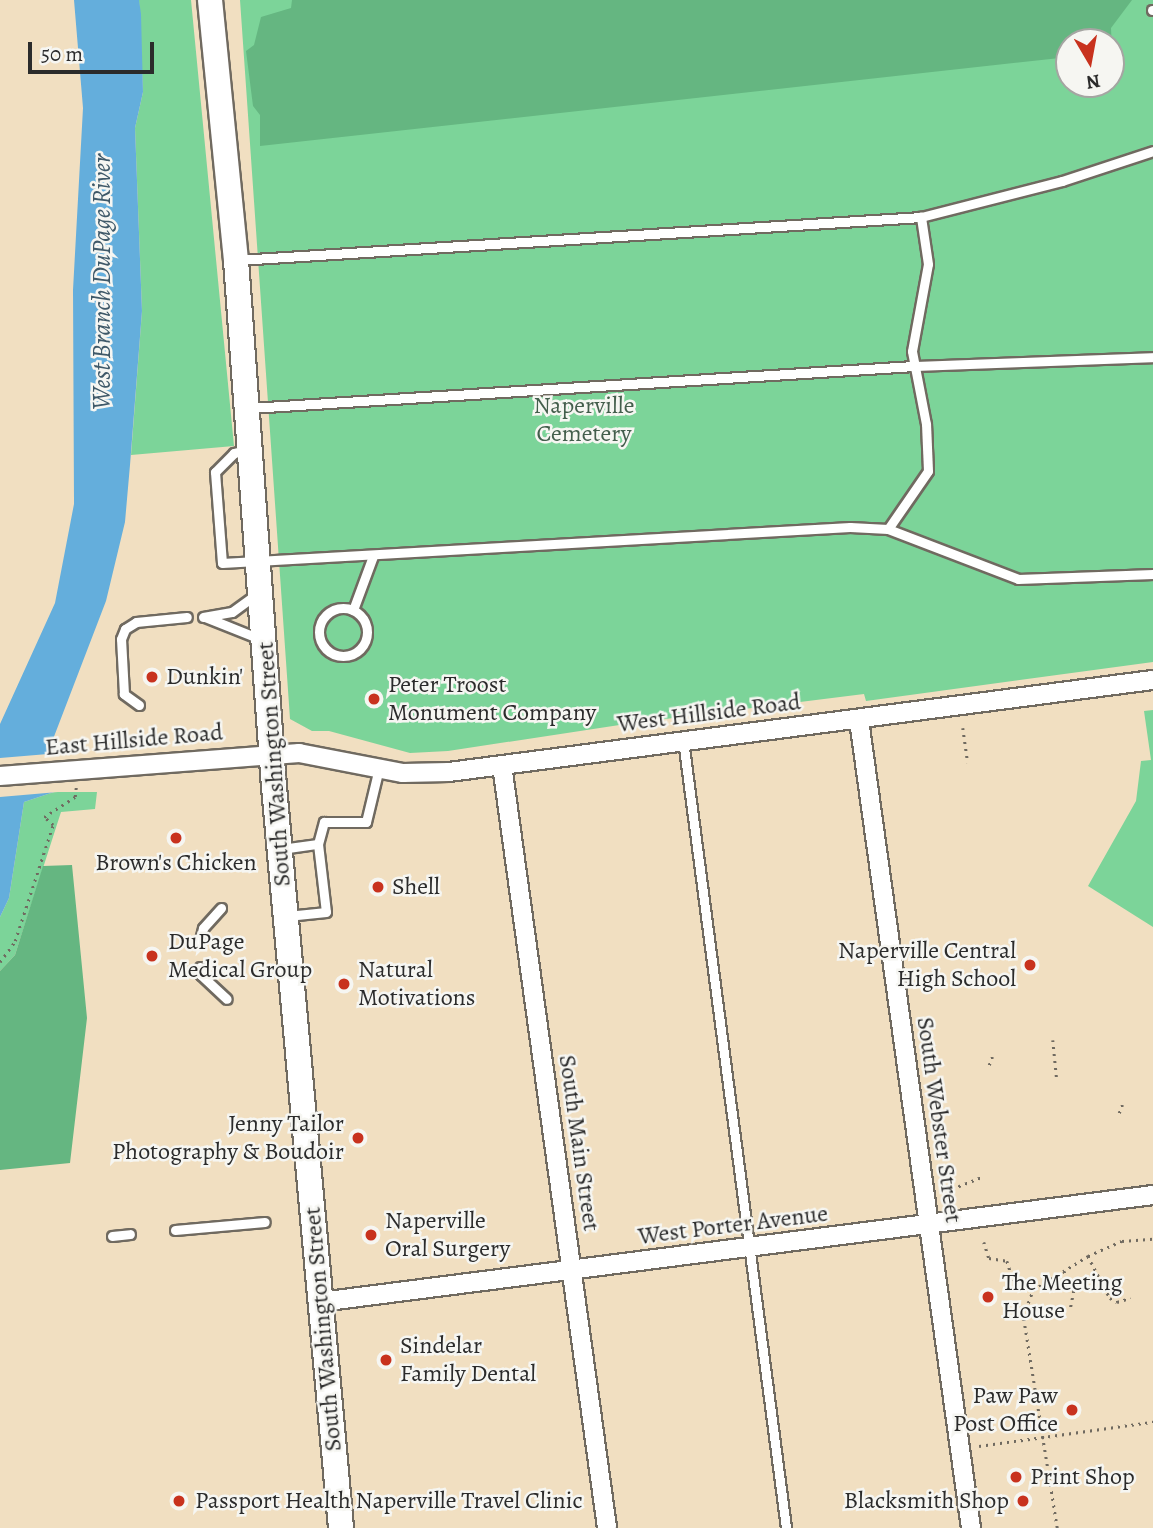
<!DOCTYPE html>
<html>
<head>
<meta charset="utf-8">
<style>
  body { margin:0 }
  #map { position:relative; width:1153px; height:1528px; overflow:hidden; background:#f1dfc1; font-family:Alegreya,serif }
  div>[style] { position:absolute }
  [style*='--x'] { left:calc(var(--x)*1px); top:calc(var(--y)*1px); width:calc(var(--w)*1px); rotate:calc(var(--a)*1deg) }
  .green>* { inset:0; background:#7cd499 }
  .forest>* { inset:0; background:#65b681 }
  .water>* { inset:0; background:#64aedc }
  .pier>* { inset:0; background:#f1dfc1 }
  .path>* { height:2.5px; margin-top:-1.25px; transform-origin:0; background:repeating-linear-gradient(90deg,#706a60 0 2px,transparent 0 7px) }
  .roads { filter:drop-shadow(2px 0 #706a60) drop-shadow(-2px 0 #706a60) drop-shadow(0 2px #706a60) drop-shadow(0 -2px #706a60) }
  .lane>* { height:9px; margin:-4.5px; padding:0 4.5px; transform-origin:4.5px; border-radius:4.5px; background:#fff }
  .lane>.ring { margin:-4.5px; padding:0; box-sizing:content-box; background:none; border:9px solid #fff; border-radius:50% }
  .street>* { height:18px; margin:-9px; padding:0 9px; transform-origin:9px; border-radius:9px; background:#fff }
  .secondary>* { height:24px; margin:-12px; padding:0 12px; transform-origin:12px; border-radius:12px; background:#fff }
  .dots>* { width:19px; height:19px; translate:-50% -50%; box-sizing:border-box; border:4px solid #f6f6f2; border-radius:50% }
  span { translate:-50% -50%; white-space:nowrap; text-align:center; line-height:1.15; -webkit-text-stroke:5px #f6f6f2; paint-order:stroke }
  .park-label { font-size:24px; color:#435e4c }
  .poi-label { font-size:24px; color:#2b2b2b }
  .left { translate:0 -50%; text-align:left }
  .right { translate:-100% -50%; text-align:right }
  .street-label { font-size:24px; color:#2b2b2b }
  .water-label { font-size:26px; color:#3f5969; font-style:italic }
  .north { position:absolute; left:1055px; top:28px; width:70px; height:70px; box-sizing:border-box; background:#f6f6f2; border:2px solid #a5a5a2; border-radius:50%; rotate:170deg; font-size:19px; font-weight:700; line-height:28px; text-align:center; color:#2b2b2b }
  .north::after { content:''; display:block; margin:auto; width:24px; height:32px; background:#c8321e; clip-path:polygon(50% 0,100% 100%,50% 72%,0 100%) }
  .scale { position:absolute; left:28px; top:42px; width:126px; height:32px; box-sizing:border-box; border:4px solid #2b2b2b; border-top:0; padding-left:9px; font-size:21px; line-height:24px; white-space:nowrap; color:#2b2b2b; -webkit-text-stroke:5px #f6f6f2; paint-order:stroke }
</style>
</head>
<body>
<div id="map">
  <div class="green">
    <i style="clip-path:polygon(139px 0,191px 0,234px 446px,131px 455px,142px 311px,135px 128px,143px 92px)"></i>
    <i style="clip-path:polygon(evenodd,240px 0,1153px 0,1153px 662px,866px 701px,864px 694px,626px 724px,448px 751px,410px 753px,329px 731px,312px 731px,290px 719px,240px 0,1069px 42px,1111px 42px,1111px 84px,1069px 84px,1069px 42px)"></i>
    <i style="clip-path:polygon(1153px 710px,1153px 927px,1088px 886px,1136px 801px,1141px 761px,1151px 760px,1144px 711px)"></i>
    <i style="clip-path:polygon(54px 792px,97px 792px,95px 809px,61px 812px,15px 955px,0 971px,0 917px,9px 898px,24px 802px)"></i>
  </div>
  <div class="forest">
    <i style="clip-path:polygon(292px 0,1132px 0,1111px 28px,1112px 52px,1111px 42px,1069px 42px,1069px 57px,260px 146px,260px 115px,253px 106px,246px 51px,254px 45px,261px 17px,291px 8px)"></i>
    <i style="clip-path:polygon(72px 865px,87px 1018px,70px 1163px,0 1170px,0 971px,15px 955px,43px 866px)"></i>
  </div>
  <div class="water">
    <i style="clip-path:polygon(74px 0,139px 0,141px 14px,143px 92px,135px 128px,142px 311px,130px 465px,125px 522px,106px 601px,50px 747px,58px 756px,54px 792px,24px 802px,9px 898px,0 917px,0 724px,55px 603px,74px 504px,73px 290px,83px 108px)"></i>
  </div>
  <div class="pier">
    <i style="clip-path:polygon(60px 753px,62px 781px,58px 792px,0 797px,0 758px)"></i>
  </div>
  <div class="path">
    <i style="--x:963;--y:728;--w:35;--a:82"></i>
    <i style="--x:0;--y:962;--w:26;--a:-54"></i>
    <i style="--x:15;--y:941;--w:122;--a:-71.9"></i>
    <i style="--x:53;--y:825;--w:12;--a:-138"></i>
    <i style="--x:44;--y:817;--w:37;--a:-33"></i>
    <i style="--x:75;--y:797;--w:10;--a:-84"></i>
    <i style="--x:1053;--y:1040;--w:41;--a:84.4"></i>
    <i style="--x:989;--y:1065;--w:9;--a:-69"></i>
    <i style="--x:1119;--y:1113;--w:9;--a:-69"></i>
    <i style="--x:952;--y:1189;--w:32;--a:-22"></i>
    <i style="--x:984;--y:1242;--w:17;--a:73"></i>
    <i style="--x:989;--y:1258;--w:18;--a:9"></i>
    <i style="--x:1007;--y:1261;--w:19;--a:72"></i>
    <i style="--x:1013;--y:1279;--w:23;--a:29"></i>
    <i style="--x:1088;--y:1256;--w:47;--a:62.4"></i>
    <i style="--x:1110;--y:1298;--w:8;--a:30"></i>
    <i style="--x:1117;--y:1302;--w:14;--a:-17"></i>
    <i style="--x:1064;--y:1271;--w:22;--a:63"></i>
    <i style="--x:1074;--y:1291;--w:21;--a:101"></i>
    <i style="--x:979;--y:1446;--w:176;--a:-7.9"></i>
    <i style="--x:1057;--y:1528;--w:215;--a:-99.1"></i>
    <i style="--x:1023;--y:1316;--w:28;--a:-69"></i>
    <i style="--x:1033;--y:1290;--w:65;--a:-31.7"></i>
    <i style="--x:1088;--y:1256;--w:37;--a:-24"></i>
    <i style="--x:1122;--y:1241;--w:31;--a:-4"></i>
  </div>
  <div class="roads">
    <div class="lane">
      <i style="--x:1152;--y:10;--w:1;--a:0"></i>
      <i style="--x:238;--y:260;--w:684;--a:-3.6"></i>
      <i style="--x:921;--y:217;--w:146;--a:-14.3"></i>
      <i style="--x:1062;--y:181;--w:96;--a:-18.2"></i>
      <i style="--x:250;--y:408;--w:664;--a:-3.62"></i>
      <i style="--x:913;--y:366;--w:240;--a:-2.1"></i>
      <i style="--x:249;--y:449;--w:16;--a:165"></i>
      <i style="--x:234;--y:453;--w:27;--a:135"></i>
      <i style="--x:215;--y:472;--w:91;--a:85.6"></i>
      <i style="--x:222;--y:563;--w:629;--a:-3.28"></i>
      <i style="--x:850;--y:527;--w:38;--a:3"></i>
      <i style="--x:888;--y:529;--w:139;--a:21"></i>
      <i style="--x:1018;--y:579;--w:135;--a:-2.1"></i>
      <i style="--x:888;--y:529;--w:70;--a:-55.4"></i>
      <i style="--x:928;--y:471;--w:47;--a:-92.4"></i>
      <i style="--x:926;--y:424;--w:74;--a:-100.9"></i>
      <i style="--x:912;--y:351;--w:88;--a:-79.6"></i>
      <i style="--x:928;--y:264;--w:48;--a:-98.5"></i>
      <i class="ring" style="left:319px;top:608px;width:39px;height:39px"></i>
      <i style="--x:353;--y:610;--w:58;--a:-69.7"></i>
      <i style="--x:203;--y:617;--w:29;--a:-10"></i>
      <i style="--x:232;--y:612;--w:29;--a:-36"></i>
      <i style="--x:205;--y:617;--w:59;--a:21.8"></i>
      <i style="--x:139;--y:705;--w:19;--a:-144"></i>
      <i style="--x:124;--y:694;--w:55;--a:-93.1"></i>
      <i style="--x:121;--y:639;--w:11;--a:-68"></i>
      <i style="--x:125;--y:629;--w:13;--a:-32"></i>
      <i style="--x:136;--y:622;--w:51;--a:-5.6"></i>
      <i style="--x:683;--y:740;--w:795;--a:82.55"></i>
      <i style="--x:318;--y:844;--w:23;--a:-75"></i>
      <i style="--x:324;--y:822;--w:42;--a:0"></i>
      <i style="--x:366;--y:822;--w:56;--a:-76.5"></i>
      <i style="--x:281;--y:849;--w:37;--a:-8"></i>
      <i style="--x:318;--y:844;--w:68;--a:83.3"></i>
      <i style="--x:326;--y:912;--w:39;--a:174"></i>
      <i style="--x:199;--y:944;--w:16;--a:-76"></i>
      <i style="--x:203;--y:928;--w:27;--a:-48"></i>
      <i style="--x:200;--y:967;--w:8;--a:83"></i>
      <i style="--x:201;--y:975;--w:35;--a:43"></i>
      <i style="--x:175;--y:1230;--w:90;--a:-5.1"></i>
      <i style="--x:112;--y:1236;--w:18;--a:-6"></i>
    </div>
    <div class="street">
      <i style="--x:859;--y:720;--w:816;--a:82.11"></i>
      <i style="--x:502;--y:765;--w:770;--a:82.16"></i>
      <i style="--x:0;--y:776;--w:300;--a:-4.4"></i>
      <i style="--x:299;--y:753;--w:106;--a:10.9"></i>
      <i style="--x:403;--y:773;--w:46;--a:-1.2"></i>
      <i style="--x:449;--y:772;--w:710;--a:-7.45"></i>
      <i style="--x:320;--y:1302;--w:840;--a:-7.32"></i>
    </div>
    <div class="secondary">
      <i style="--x:210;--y:0;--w:261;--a:84.3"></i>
      <i style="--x:236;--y:260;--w:528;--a:85.88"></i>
      <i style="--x:274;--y:787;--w:744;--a:84.83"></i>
    </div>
  </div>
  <div class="dots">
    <i style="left:152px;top:677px;background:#c8321e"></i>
    <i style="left:374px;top:699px;background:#c8321e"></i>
    <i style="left:176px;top:838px;background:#c8321e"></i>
    <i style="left:378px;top:887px;background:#c8321e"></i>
    <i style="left:152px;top:956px;background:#c8321e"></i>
    <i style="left:1030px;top:965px;background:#c8321e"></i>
    <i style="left:344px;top:984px;background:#c8321e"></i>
    <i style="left:358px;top:1138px;background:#c8321e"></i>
    <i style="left:371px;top:1235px;background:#c8321e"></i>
    <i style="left:988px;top:1297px;background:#c8321e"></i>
    <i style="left:386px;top:1360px;background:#c8321e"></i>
    <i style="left:1072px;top:1410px;background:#c8321e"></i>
    <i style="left:1016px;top:1477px;background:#c8321e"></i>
    <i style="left:179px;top:1501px;background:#c8321e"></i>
    <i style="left:1023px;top:1501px;background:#c8321e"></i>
  </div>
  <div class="park-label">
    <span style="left:584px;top:420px">Naperville<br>Cemetery</span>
  </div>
  <div class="poi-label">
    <span class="left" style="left:166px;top:677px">Dunkin'</span>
    <span class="left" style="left:388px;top:699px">Peter Troost<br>Monument Company</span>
    <span style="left:176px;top:863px">Brown's Chicken</span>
    <span class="left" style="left:392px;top:887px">Shell</span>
    <span class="left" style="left:168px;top:956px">DuPage<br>Medical Group</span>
    <span class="right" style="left:1016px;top:965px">Naperville Central<br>High School</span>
    <span class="left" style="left:358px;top:984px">Natural<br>Motivations</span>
    <span class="right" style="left:344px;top:1138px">Jenny Tailor<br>Photography &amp; Boudoir</span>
    <span class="left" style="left:385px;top:1235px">Naperville<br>Oral Surgery</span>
    <span class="left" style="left:1002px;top:1297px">The Meeting<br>House</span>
    <span class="left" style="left:400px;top:1360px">Sindelar<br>Family Dental</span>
    <span class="right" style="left:1058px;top:1410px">Paw Paw<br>Post Office</span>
    <span class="left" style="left:1030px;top:1477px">Print Shop</span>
    <span class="left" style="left:195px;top:1501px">Passport Health Naperville Travel Clinic</span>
    <span class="right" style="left:1009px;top:1501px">Blacksmith Shop</span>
  </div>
  <div class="street-label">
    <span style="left:709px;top:713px;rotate:-7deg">West Hillside Road</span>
    <span style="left:134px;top:740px;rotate:-5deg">East Hillside Road</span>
    <span style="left:274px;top:764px;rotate:-94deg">South Washington Street</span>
    <span style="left:939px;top:1120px;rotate:82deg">South Webster Street</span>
    <span style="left:579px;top:1143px;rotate:82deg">South Main Street</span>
    <span style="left:733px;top:1225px;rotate:-7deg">West Porter Avenue</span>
    <span style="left:323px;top:1329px;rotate:-95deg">South Washington Street</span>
  </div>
  <div class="water-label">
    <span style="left:102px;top:282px;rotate:-90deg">West Branch DuPage River</span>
  </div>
  <div class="north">N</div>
  <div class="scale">50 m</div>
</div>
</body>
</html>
